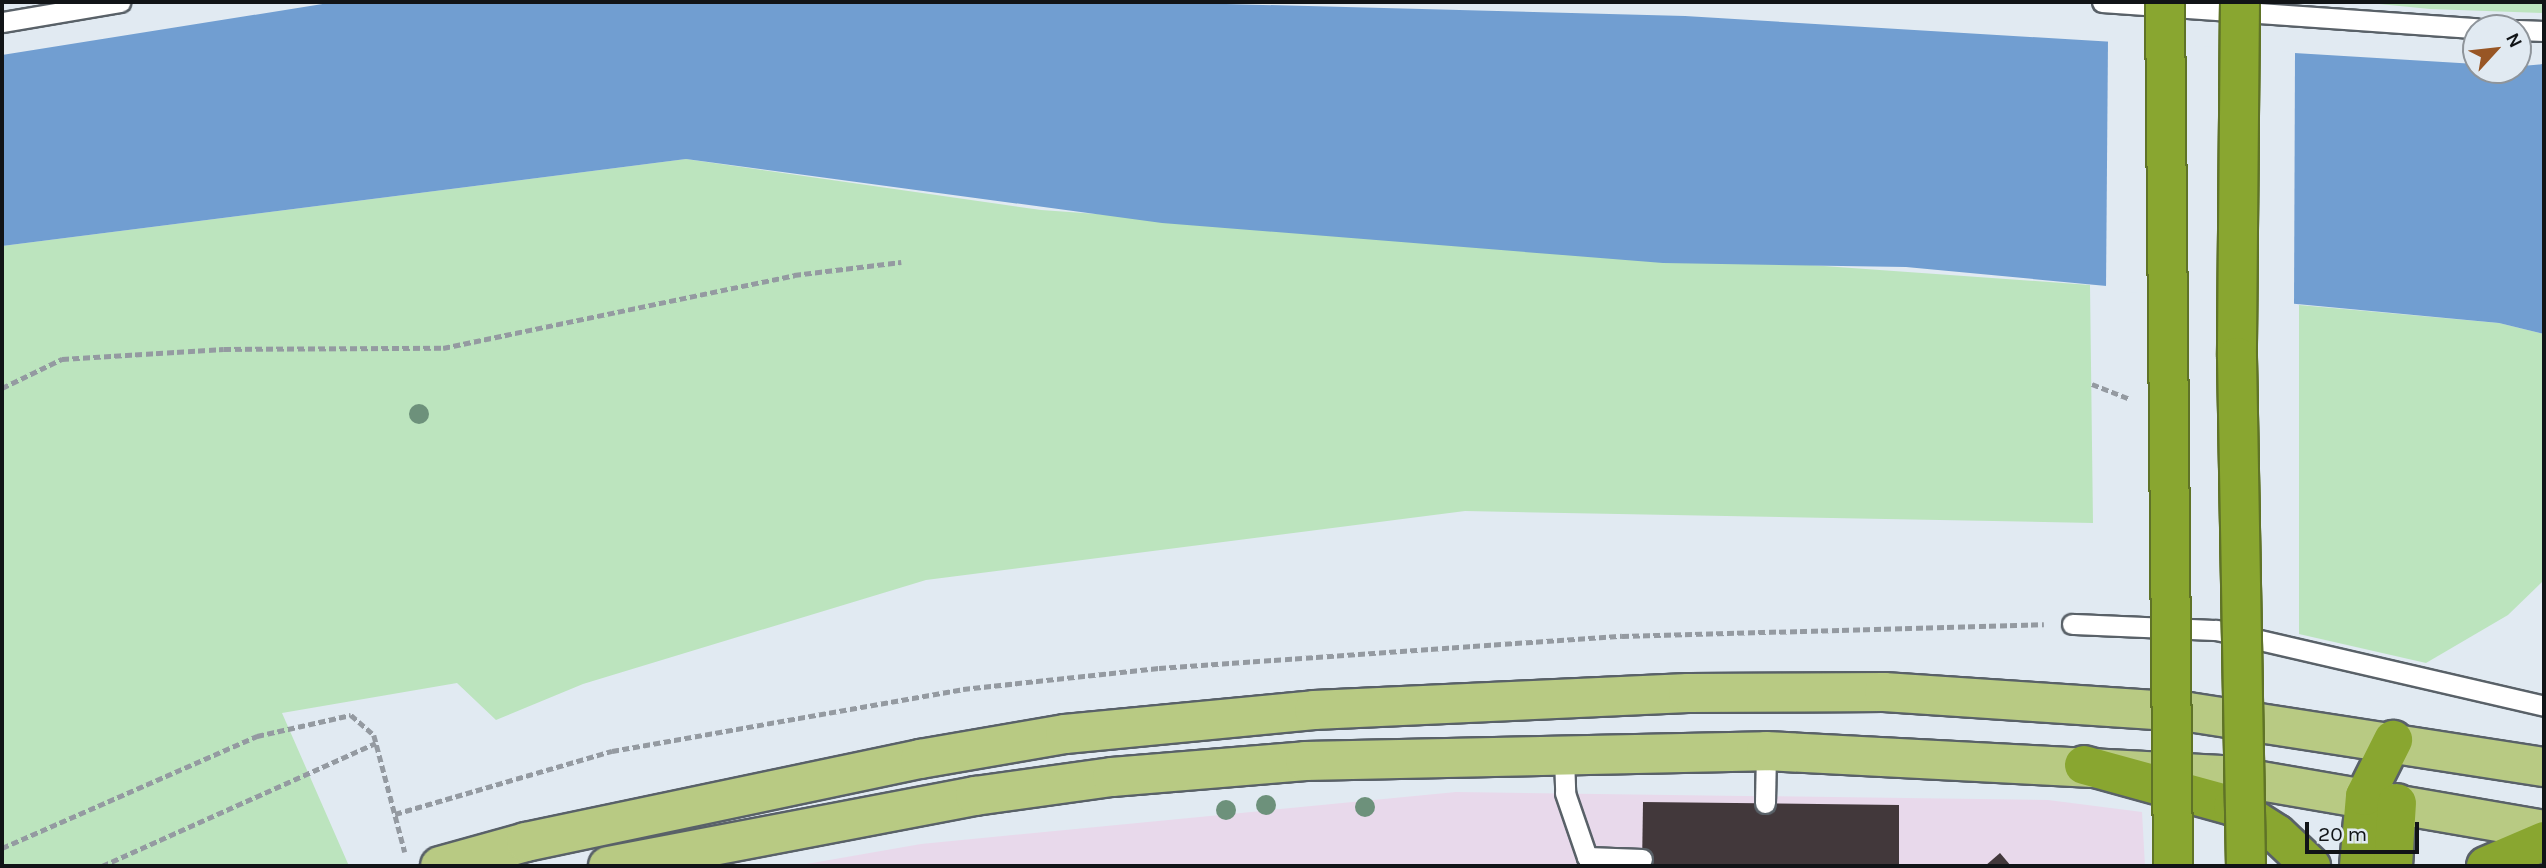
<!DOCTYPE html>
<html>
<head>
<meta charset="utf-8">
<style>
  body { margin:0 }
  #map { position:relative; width:2546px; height:868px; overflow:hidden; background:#e1eaf2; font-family:Karla,sans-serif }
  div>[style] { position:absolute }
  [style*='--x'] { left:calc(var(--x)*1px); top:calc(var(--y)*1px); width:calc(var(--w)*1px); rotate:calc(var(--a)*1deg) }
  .commercial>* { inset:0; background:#e8d9eb }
  .green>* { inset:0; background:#bce4be }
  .water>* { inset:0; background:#719ed1 }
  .pier>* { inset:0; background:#e1eaf2 }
  .building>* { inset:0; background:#42383b }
  .path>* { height:4.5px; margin-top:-2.25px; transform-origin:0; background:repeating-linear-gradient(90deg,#949aa1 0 7px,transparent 0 10.5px) }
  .roads { filter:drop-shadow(2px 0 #596168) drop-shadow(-2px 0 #596168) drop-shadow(0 2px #596168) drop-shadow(0 -2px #596168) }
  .service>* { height:19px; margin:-9.5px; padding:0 9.5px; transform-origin:9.5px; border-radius:9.5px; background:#fff }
  .primary>* { height:38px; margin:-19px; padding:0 19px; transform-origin:19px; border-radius:19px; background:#b8ca83 }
  .motorway>* { height:38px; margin:-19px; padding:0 19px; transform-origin:19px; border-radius:19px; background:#89a630 }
  .bridges { filter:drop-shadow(2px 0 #5f7327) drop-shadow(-2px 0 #5f7327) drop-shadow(0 2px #5f7327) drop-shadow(0 -2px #5f7327) }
  .motorway-bridge>* { height:38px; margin:-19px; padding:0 19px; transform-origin:19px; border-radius:19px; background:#89a630 }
  .trees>* { width:20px; height:20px; margin:-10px; border-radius:50%; background:#6d917b }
  span { translate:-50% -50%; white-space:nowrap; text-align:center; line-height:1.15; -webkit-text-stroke:7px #e1eaf2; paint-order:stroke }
  .frame { position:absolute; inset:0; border:4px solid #111417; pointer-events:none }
  .north { position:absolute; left:2462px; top:14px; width:70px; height:70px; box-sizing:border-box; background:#e1eaf2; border:2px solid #8e949a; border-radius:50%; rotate:63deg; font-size:19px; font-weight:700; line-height:28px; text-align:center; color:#111417 }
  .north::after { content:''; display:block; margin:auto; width:24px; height:32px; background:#985625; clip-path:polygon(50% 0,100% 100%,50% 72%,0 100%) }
  .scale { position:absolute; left:2305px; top:822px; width:114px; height:32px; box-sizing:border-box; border:4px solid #111417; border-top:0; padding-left:9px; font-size:21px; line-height:24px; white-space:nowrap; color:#111417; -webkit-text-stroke:5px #e1eaf2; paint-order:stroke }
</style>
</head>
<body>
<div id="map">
  <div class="commercial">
    <i style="clip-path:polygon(1456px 792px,2048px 800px,2142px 812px,2145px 866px,795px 866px,921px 844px)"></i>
  </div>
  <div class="green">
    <i style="clip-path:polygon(2359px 2px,2544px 2px,2544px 13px,2430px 9px)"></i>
    <i style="clip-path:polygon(686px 159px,1041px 210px,2090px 285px,2093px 523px,1465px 511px,926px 580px,583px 684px,496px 720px,457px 683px,282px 713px,349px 866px,2px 866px,2px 246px)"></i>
    <i style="clip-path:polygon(2299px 305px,2499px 323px,2544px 334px,2544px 580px,2508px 615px,2426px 663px,2299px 634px)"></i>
  </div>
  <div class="water">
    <i style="clip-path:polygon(335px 2px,1153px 2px,1685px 16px,2476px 64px,2476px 70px,2544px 64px,2544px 334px,2499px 323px,1906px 267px,1663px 263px,1162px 223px,686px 159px,2px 246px,2px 55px)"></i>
  </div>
  <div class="pier">
    <i style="clip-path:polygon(2108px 40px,2295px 52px,2294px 308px,2106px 290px)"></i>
  </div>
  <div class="building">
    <i style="clip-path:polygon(1643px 802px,1899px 805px,1899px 866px,1642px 866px)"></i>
    <i style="clip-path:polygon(2000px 853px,2011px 866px,1985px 866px)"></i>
  </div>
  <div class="path">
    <i style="--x:2092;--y:384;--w:41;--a:21.5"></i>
    <i style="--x:2;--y:388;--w:67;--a:-25.8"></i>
    <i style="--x:62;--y:359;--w:162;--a:-3.5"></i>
    <i style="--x:224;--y:349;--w:219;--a:-0.3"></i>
    <i style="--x:443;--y:348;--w:359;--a:-11.7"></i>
    <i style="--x:794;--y:275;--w:108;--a:-6.9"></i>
    <i style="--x:395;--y:814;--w:226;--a:-16.2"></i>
    <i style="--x:612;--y:751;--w:356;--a:-10"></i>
    <i style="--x:963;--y:689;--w:197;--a:-6.1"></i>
    <i style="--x:1159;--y:668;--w:464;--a:-4"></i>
    <i style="--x:1622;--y:636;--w:422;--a:-1.6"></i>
    <i style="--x:2;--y:848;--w:279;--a:-23.7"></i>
    <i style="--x:257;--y:736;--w:96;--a:-12.6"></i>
    <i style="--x:351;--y:715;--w:30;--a:41"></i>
    <i style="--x:374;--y:735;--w:121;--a:75.2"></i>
    <i style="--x:102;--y:866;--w:300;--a:-24.2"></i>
  </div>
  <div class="roads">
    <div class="service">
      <i style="--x:2102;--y:2;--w:375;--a:4"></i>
      <i style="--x:2;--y:22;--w:120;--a:-9.6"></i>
      <i style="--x:2518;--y:30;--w:26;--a:2"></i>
      <i style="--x:2072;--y:624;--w:144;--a:2.4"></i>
      <i style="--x:2216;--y:630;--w:337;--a:13"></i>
      <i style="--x:1564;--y:757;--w:36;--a:88"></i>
      <i style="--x:1565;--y:793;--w:68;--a:71"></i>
      <i style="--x:1587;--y:857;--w:55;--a:2.1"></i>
      <i style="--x:1765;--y:803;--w:52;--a:-88.9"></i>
    </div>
    <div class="primary">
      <i style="--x:440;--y:866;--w:89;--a:-15.6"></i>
      <i style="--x:526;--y:842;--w:403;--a:-11.9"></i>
      <i style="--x:920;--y:759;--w:147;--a:-9.8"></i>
      <i style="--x:1065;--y:734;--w:250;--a:-5.5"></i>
      <i style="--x:1314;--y:710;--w:374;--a:-2.6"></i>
      <i style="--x:1688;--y:693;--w:196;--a:-0.3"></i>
      <i style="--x:1884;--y:692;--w:305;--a:3.8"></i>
      <i style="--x:2188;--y:712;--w:360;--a:8.8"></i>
      <i style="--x:608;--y:866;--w:374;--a:-10.8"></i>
      <i style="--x:975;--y:796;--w:138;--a:-7.9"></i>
      <i style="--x:1112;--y:777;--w:194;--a:-4.7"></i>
      <i style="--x:1305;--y:761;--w:461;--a:-1.2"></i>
      <i style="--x:1766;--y:751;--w:461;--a:3"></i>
      <i style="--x:2226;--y:775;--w:323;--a:9.8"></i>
    </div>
    <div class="motorway">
      <i style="--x:2084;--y:765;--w:155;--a:15.4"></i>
      <i style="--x:2233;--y:806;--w:52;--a:32.5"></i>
      <i style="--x:2277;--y:834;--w:47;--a:43.3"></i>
      <i style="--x:2359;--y:866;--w:70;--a:-85.1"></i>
      <i style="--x:2365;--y:796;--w:63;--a:-63.4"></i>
      <i style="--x:2393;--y:866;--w:63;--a:-86.4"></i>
      <i style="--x:2486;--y:866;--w:63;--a:-23.3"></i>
    </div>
  </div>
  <div class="bridges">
    <div class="motorway-bridge">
      <i style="--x:2165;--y:2;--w:864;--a:89.47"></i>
      <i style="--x:2240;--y:2;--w:355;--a:90.5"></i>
      <i style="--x:2237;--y:357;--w:509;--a:88.99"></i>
    </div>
  </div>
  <div class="trees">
    <i style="left:419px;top:414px"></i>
    <i style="left:1266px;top:805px"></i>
    <i style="left:1365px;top:807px"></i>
    <i style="left:1226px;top:810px"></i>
  </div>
  <div class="frame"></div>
  <div class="north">N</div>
  <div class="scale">20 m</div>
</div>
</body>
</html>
